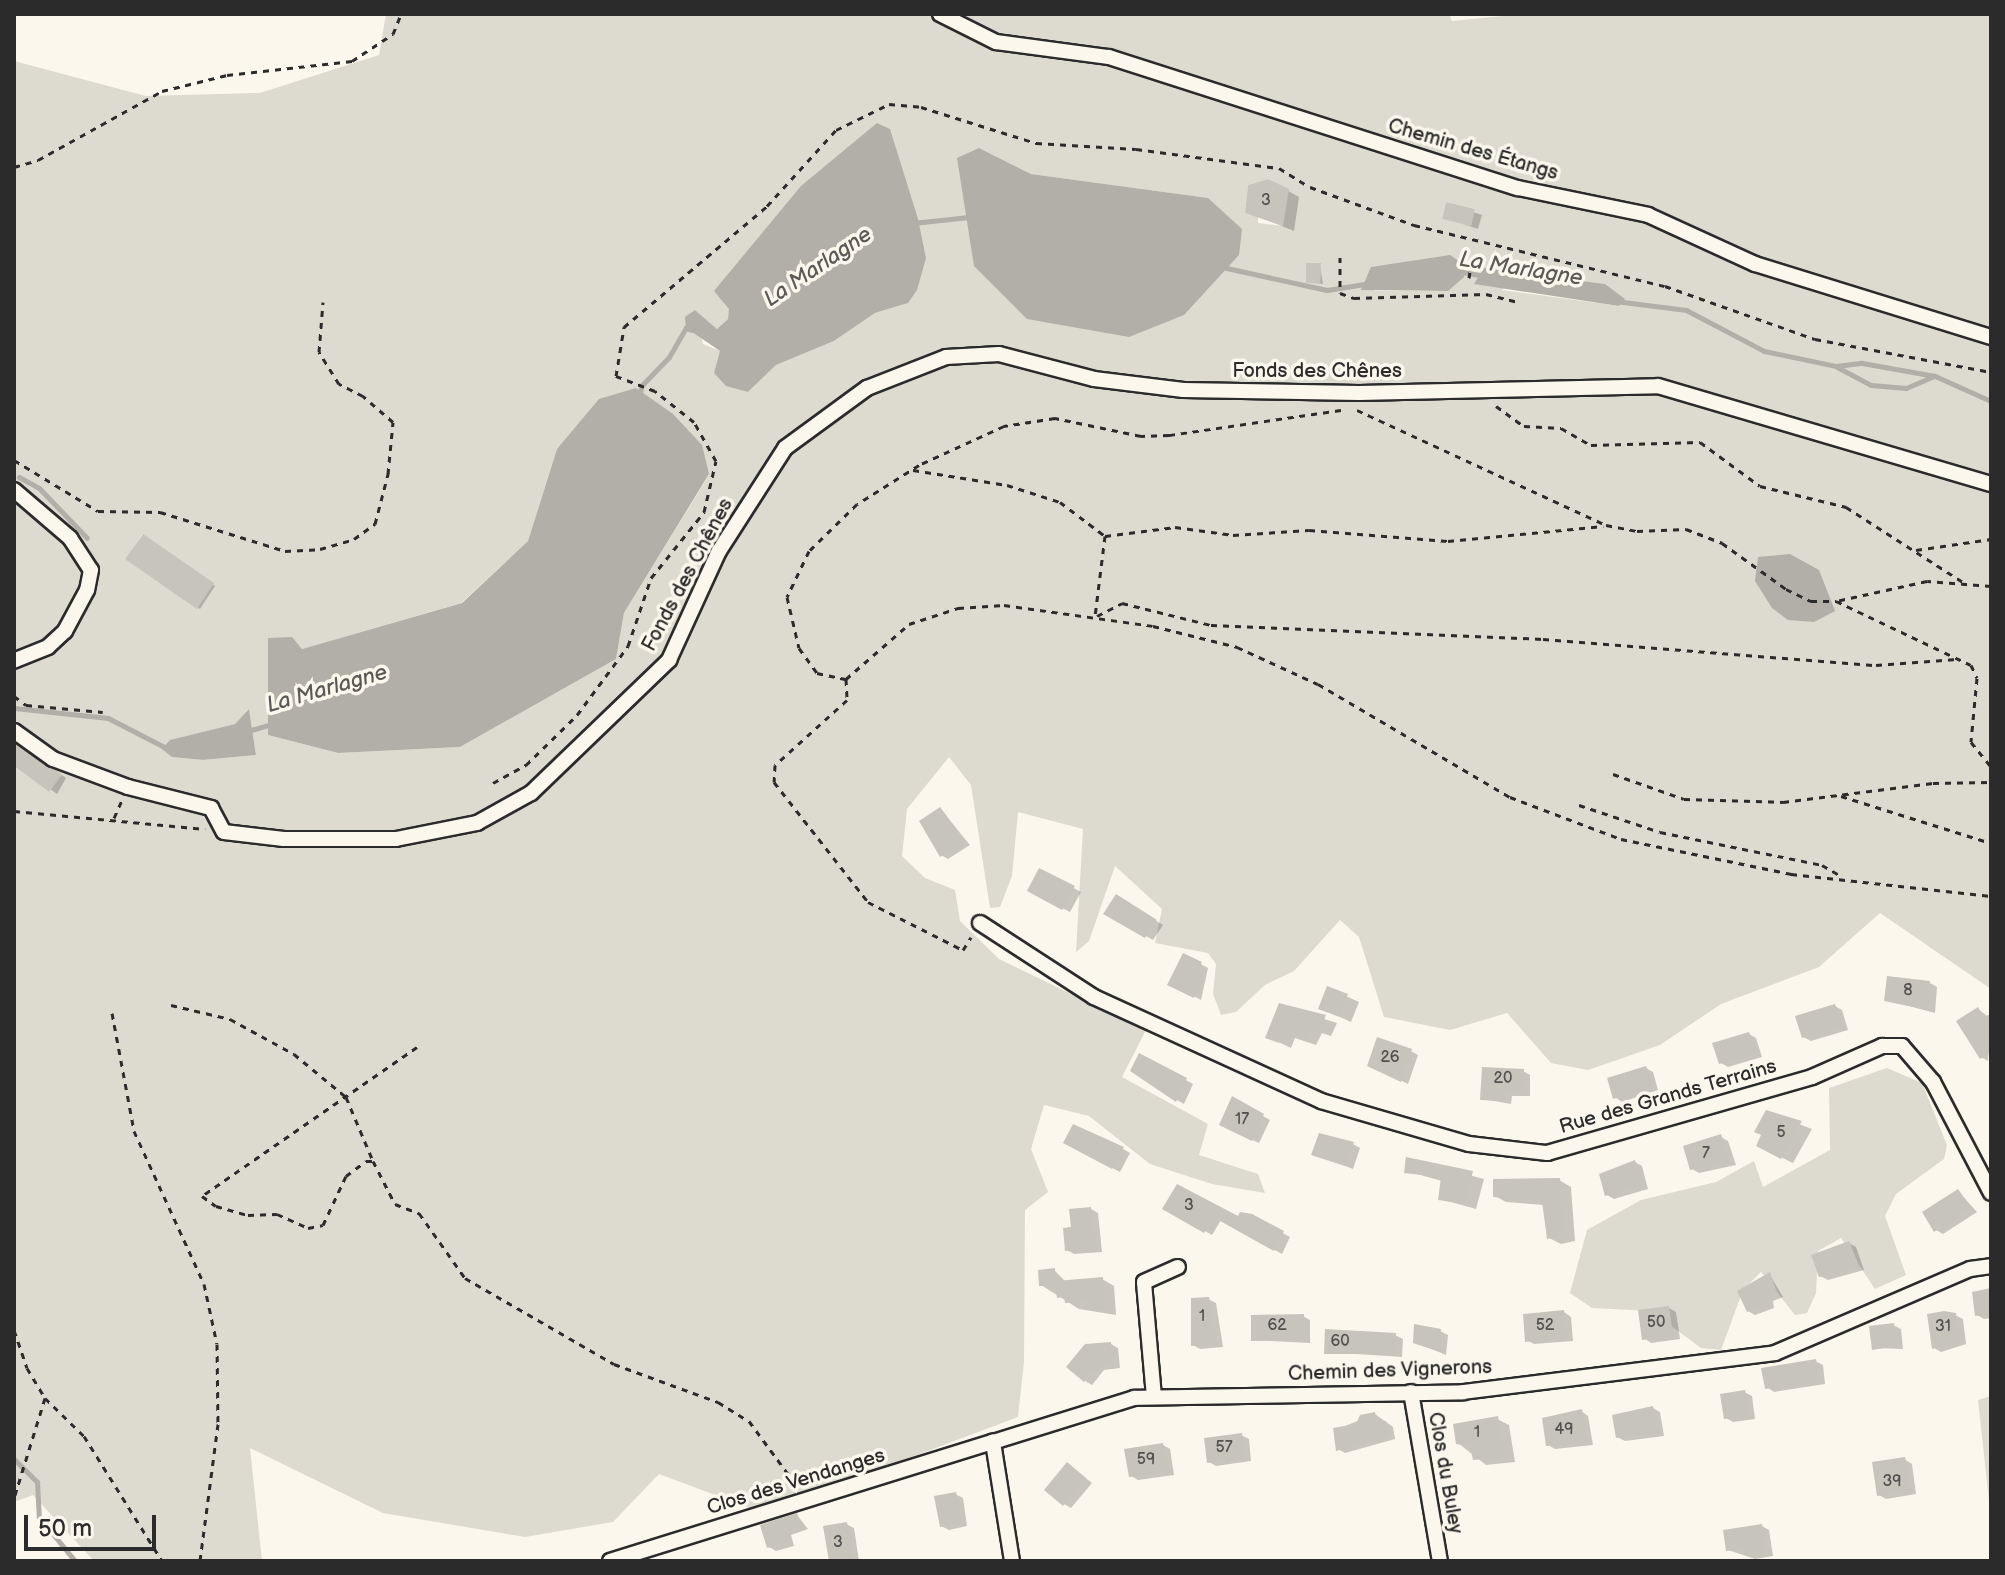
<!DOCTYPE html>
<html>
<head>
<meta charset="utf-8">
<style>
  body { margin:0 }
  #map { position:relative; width:2005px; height:1575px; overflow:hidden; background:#fbf7ec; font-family:"Balsamiq Sans",sans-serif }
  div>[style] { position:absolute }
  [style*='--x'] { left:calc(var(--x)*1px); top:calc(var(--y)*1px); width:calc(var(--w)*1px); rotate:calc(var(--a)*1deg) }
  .green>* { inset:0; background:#dddad0 }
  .water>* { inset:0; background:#b1afa7 }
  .shadow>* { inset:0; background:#0003 }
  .stream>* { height:5px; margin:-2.5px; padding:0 2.5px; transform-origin:2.5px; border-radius:2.5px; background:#b1afa7 }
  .building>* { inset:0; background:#c7c4bc }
  .path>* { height:3px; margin-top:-1.5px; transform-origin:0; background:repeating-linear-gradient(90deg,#2b2b2b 0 6px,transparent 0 12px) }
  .roads { filter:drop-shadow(2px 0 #2b2b2b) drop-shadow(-2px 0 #2b2b2b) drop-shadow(0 2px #2b2b2b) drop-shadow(0 -2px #2b2b2b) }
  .street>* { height:14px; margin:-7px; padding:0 7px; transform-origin:7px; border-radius:7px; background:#fbf7ec }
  span { translate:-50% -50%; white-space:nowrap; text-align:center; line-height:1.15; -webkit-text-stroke:7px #fbf7ec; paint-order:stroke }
  .number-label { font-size:16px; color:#52514f }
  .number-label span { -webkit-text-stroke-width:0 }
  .street-label { font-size:20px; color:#2b2b2b }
  .water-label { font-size:22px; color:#5a5956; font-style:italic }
  .frame { position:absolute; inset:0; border:16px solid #2b2b2b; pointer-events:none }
  .scale { position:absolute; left:24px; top:1515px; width:132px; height:36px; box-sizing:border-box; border:4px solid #2b2b2b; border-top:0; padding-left:10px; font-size:24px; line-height:28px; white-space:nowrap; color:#2b2b2b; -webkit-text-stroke:6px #fbf7ec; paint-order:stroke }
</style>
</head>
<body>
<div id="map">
  <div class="green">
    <i style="clip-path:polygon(evenodd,386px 14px,1449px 14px,1452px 21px,1523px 14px,1991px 14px,1991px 989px,1880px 913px,1819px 967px,1721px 1004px,1660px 1045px,1588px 1070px,1551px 1063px,1507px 1013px,1450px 1030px,1384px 1017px,1359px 937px,1340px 920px,1294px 971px,1265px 985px,1236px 1012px,1221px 1015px,1213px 994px,1216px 964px,1208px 953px,1155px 943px,1162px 909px,1115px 866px,1089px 941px,1076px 952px,1083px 829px,1018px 812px,1012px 876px,1000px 907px,990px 908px,971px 785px,949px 757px,907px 809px,902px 856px,925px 878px,955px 890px,960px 921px,999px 959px,1146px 1030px,1122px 1077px,1208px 1124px,1199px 1155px,1258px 1174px,1265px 1193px,1212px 1184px,1150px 1164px,1089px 1116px,1044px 1105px,1031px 1149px,1048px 1192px,1025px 1210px,1024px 1362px,1018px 1417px,763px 1513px,659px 1474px,613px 1522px,525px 1537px,383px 1513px,250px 1448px,262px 1561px,94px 1561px,33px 1495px,14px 1502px,14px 766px,49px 792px,62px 774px,14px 739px,14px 61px,146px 96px,260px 93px,379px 55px,386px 14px,979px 148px,1031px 174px,1207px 198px,974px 266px,979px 148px,386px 14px,1268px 179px,1276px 185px,1283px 226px,1258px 223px,1258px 215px,1245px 213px,1248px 185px,1268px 179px,386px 14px,1446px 202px,1475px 209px,1471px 226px,1442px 219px,1446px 202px,386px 14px,1434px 259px,1448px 291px,1375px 291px,1371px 267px,1434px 259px,386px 14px,1306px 263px,1321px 264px,1320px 284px,1306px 283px,1306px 263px,386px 14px,1519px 273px,1605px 284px,1620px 306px,1502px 290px,1519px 273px,386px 14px,908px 303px,875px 313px,834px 341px,776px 365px,748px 392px,720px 351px,703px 344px,695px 310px,717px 329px,728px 319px,730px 310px,908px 303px,386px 14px,557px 449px,709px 475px,624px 613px,616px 659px,460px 747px,338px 753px,268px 735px,270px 687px,291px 637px,302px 649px,461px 603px,528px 541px,557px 449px,386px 14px,142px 534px,213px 583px,214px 583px,126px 559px,142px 534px,386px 14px,249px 709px,256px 755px,203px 760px,172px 757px,183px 737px,235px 724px,249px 709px)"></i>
    <i style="clip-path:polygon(1887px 1068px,1922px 1083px,1947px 1145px,1944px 1159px,1896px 1194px,1885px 1216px,1906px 1275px,1875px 1289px,1841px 1238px,1818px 1251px,1816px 1293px,1807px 1313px,1795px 1315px,1761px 1272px,1743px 1290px,1721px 1350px,1701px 1348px,1651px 1311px,1592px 1308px,1570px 1293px,1587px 1230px,1641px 1200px,1716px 1182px,1754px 1161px,1763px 1187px,1830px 1150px,1829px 1088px)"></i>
    <i style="clip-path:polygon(1991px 1396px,1991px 1519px,1978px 1400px)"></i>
  </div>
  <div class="water">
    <i style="clip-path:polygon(877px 123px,890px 129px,918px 219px,926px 258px,917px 290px,908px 303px,875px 313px,834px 341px,776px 365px,748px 392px,726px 386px,714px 373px,720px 351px,686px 328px,685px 317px,695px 310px,717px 329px,728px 319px,729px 309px,714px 291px,801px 186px)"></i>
    <i style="clip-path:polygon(979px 148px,1031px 174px,1208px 198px,1242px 229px,1239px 255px,1184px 315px,1129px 337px,1027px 319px,974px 266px,957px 158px)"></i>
    <i style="clip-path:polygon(1450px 255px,1466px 266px,1464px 277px,1448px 291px,1361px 290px,1371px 267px)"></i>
    <i style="clip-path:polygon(1484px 268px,1605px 284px,1625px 299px,1619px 306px,1474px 284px)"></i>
    <i style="clip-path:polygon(636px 388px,673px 414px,702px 445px,709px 474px,624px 613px,616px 659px,460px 747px,338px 753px,268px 735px,268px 638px,292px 637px,302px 649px,462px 603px,528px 541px,557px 449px,599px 399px)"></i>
    <i style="clip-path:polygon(1790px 554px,1819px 570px,1835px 611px,1814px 622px,1788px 620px,1772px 608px,1755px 581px,1758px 557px)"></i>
    <i style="clip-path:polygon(249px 709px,256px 755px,203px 760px,172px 757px,162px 749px,170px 740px,235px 724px)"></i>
  </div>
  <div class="shadow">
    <i style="clip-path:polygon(1288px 191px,1299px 197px,1294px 231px,1247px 212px)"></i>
    <i style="clip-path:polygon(1448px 204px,1482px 215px,1478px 229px,1444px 218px)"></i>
    <i style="clip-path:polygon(1320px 265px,1323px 284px,1308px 282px)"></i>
    <i style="clip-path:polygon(143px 537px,215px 586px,200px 609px,128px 559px)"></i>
    <i style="clip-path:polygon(14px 740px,66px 778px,57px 794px,14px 763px)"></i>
    <i style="clip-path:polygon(940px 809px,970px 845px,948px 859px,941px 855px)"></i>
    <i style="clip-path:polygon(1040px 870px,1081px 892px,1070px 912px,1029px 891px)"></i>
    <i style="clip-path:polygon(1117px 897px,1163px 925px,1153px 940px,1106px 913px)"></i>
    <i style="clip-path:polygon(1184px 955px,1208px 968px,1201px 1000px,1170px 984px)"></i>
    <i style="clip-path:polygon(1930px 983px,1937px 987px,1935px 1013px,1886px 1000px)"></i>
    <i style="clip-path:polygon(1328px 988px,1359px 1002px,1351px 1022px,1320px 1008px)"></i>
    <i style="clip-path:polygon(1280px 1005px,1337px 1023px,1331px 1036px,1322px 1033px,1316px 1045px,1295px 1038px,1291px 1048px,1268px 1037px)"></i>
    <i style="clip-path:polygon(1835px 1006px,1842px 1010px,1848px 1030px,1811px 1041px,1803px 1037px)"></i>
    <i style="clip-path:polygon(1978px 1009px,1991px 1019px,1988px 1061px,1981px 1057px)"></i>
    <i style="clip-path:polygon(1749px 1034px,1756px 1038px,1762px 1057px,1728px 1067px,1721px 1063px)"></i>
    <i style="clip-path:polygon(1411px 1051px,1418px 1055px,1408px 1084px,1377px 1069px)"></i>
    <i style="clip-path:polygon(1140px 1055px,1193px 1084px,1184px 1104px,1177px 1100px)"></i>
    <i style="clip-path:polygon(1646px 1068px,1653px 1072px,1658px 1090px,1622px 1102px,1615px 1097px)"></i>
    <i style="clip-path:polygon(1523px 1071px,1530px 1075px,1530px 1096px,1512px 1096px,1511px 1104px,1482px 1099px)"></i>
    <i style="clip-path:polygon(1233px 1099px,1270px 1120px,1259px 1143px,1229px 1129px)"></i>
    <i style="clip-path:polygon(1767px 1112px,1812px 1129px,1793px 1163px,1770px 1152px)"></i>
    <i style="clip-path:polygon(1721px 1137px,1728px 1141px,1736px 1165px,1699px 1173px,1692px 1169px)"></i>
    <i style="clip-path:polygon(1065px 1143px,1123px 1149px,1130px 1153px,1120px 1172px)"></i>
    <i style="clip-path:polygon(1353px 1144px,1360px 1148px,1353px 1169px,1314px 1154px)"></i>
    <i style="clip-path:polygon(1408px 1159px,1484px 1179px,1476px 1209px,1440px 1199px,1442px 1181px,1406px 1171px)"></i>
    <i style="clip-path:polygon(1635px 1162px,1642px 1166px,1648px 1189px,1614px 1199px,1607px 1195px)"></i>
    <i style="clip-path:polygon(1559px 1180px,1571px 1187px,1575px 1241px,1561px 1244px,1549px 1238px,1544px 1205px,1506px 1202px,1495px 1196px)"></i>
    <i style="clip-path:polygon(1958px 1191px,1977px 1212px,1943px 1234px,1936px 1230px)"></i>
    <i style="clip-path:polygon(1165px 1208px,1239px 1219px,1252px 1216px,1290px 1237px,1282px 1254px,1221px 1220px,1212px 1235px)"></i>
    <i style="clip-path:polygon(1091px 1209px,1098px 1213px,1102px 1252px,1074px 1254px,1067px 1250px,1073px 1229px)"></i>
    <i style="clip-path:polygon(1849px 1243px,1856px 1247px,1864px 1270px,1828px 1280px,1820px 1276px)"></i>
    <i style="clip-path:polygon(1054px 1270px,1066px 1282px,1102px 1279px,1114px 1286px,1116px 1315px,1079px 1309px,1041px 1285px)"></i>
    <i style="clip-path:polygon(1770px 1275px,1783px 1297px,1773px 1301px,1774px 1308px,1755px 1315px,1748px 1311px)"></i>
    <i style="clip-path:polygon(1991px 1290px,1991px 1318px,1984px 1319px,1977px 1315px)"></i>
    <i style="clip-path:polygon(1208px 1299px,1216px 1303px,1223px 1347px,1200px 1349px,1193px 1345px)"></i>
    <i style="clip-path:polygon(1669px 1308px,1676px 1312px,1680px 1339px,1651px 1343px,1644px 1338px)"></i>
    <i style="clip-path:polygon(1564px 1312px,1571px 1317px,1573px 1341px,1534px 1344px,1527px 1340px)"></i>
    <i style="clip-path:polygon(1955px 1315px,1963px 1319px,1966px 1344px,1941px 1352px,1934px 1348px)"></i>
    <i style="clip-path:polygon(1303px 1316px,1310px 1320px,1310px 1343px,1253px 1340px)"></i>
    <i style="clip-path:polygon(1893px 1325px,1901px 1329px,1903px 1349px,1874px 1348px)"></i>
    <i style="clip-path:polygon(1440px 1331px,1448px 1335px,1446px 1355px,1415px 1342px)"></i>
    <i style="clip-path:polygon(1395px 1335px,1403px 1339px,1402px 1357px,1326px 1352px)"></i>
    <i style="clip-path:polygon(1111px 1344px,1118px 1348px,1120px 1368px,1104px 1370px,1092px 1385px,1085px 1381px)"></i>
    <i style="clip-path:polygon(1815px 1361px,1823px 1365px,1825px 1384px,1774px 1392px,1767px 1387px)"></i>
    <i style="clip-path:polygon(1744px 1392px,1752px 1396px,1755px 1419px,1733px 1422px,1726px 1418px)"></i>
    <i style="clip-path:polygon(1653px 1408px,1660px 1412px,1664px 1436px,1625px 1441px,1617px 1437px)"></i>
    <i style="clip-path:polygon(1581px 1411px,1588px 1416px,1593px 1445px,1555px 1449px,1548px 1445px)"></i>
    <i style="clip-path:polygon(1375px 1414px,1393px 1427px,1395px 1439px,1345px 1453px,1338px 1449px,1335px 1430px)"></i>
    <i style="clip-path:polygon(1497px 1419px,1509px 1425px,1515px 1462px,1486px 1465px,1458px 1443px)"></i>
    <i style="clip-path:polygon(1241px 1435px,1249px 1439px,1251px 1461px,1216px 1466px,1209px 1462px)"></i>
    <i style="clip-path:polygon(1163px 1445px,1170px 1449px,1174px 1475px,1138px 1480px,1131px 1476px)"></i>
    <i style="clip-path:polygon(1904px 1459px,1912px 1464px,1916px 1494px,1886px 1499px,1879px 1495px)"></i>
    <i style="clip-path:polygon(1068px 1464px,1092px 1483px,1071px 1508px,1064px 1504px)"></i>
    <i style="clip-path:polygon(955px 1494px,963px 1498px,967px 1526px,949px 1530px,941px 1526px)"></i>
    <i style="clip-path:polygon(797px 1515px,808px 1529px,791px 1535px,794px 1546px,776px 1551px,769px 1547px)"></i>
    <i style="clip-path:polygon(846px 1524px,854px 1528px,859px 1561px,831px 1561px)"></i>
    <i style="clip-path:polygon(1762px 1526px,1769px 1530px,1773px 1556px,1755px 1559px,1728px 1550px)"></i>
  </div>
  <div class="stream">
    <i style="--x:913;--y:223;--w:56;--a:-6.1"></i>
    <i style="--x:1222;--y:267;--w:107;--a:12.4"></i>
    <i style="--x:1327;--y:290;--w:38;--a:-9"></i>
    <i style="--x:1458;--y:271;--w:26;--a:11"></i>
    <i style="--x:1615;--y:301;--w:72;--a:7.2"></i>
    <i style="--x:1686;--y:310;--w:88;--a:27.7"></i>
    <i style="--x:1764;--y:351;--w:74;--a:11.8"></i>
    <i style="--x:1836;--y:366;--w:26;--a:-7"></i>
    <i style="--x:1862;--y:363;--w:74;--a:10.1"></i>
    <i style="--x:1935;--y:376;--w:61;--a:24.1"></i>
    <i style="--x:1837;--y:367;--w:38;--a:28"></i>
    <i style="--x:1871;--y:385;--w:35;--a:5"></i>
    <i style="--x:1906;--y:388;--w:28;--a:-23"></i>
    <i style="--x:639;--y:396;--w:11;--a:-75"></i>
    <i style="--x:642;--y:385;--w:39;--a:-46"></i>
    <i style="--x:669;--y:357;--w:34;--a:-60"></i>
    <i style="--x:686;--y:328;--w:6;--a:18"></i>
    <i style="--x:19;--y:477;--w:23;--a:29"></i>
    <i style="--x:39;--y:488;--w:69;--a:46.2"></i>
    <i style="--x:14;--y:708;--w:95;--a:6.1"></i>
    <i style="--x:108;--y:718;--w:65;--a:27.3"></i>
    <i style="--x:251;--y:730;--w:22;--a:-16"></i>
    <i style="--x:14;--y:1459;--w:33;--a:45"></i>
    <i style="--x:37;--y:1482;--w:35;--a:87"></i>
    <i style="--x:39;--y:1517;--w:57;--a:50.7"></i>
  </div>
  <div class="building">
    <i style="clip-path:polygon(1268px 179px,1289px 189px,1283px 226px,1245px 213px,1248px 185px)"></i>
    <i style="clip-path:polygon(1446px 202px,1475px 209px,1471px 226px,1442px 219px)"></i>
    <i style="clip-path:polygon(1306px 263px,1321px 263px,1320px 284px,1306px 283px)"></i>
    <i style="clip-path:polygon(143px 534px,214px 583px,197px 609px,125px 559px)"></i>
    <i style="clip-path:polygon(14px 743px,62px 774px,49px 792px,14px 766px)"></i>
    <i style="clip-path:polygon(940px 807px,965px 840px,940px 857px,919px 821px)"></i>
    <i style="clip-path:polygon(1039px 868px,1075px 886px,1062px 910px,1027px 891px)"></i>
    <i style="clip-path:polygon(1116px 894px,1157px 920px,1145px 938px,1103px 914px)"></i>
    <i style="clip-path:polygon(1183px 953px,1202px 962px,1195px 978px,1202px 981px,1194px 998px,1167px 985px)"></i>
    <i style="clip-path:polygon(1887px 976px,1930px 981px,1928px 1010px,1884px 1001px)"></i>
    <i style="clip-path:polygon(1327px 986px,1348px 994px,1340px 1017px,1318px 1009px)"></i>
    <i style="clip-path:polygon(1279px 1003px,1326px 1015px,1320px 1031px,1310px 1028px,1305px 1040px,1283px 1033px,1279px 1043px,1265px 1038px)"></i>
    <i style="clip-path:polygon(1835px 1004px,1842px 1026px,1802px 1038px,1795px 1016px)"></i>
    <i style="clip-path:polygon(1978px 1007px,1984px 1017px,1991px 1014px,1991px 1052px,1980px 1059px,1956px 1021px)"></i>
    <i style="clip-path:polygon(1749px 1032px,1756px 1053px,1719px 1064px,1712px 1043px)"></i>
    <i style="clip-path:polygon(1377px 1037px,1412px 1049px,1401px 1082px,1367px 1066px)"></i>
    <i style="clip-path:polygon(1139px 1053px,1187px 1078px,1176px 1102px,1130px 1071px)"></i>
    <i style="clip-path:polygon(1646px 1066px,1652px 1087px,1613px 1099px,1607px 1078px)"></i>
    <i style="clip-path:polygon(1482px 1067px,1524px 1069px,1523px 1093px,1505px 1093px,1504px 1101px,1480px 1100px)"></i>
    <i style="clip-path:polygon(1232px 1096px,1264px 1114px,1252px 1141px,1219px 1125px)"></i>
    <i style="clip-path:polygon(1766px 1110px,1802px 1121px,1781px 1159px,1756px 1146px,1761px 1135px,1754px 1132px)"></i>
    <i style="clip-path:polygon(1073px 1124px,1124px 1147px,1112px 1169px,1063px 1143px)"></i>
    <i style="clip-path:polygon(1319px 1133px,1354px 1142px,1345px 1166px,1311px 1155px)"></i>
    <i style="clip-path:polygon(1721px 1134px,1730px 1161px,1690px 1170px,1683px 1146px)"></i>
    <i style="clip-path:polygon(1406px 1157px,1473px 1171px,1465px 1204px,1438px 1200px,1441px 1177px,1404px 1173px)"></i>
    <i style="clip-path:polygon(1635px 1160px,1642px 1185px,1605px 1196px,1599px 1174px)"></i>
    <i style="clip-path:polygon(1560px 1178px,1564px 1235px,1547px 1239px,1542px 1201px,1493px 1197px,1493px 1179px)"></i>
    <i style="clip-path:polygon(1177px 1184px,1238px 1216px,1240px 1212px,1252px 1214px,1284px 1231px,1274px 1251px,1213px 1217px,1204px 1233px,1162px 1209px)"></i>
    <i style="clip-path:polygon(1958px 1189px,1971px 1208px,1934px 1232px,1922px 1212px)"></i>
    <i style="clip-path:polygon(1091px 1207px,1095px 1248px,1065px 1251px,1063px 1228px,1071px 1227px,1069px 1209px)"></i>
    <i style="clip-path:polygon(1849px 1241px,1859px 1266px,1819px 1277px,1811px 1255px)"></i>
    <i style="clip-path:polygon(1055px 1268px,1056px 1281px,1103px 1277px,1105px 1309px,1089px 1310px,1088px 1301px,1065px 1303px,1064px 1297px,1057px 1298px,1055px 1286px,1039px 1286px,1038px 1270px)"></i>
    <i style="clip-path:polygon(1770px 1272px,1777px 1293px,1767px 1297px,1768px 1304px,1747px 1312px,1737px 1291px)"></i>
    <i style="clip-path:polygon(1991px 1288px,1991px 1314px,1975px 1316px,1972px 1292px)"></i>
    <i style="clip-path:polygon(1209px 1297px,1217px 1344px,1191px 1346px,1191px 1298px)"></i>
    <i style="clip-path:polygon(1669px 1306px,1673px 1336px,1642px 1340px,1638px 1310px)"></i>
    <i style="clip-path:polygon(1564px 1310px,1567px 1338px,1525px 1342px,1523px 1314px)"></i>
    <i style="clip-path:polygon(1944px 1311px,1956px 1313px,1959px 1341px,1932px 1349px,1927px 1314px)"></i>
    <i style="clip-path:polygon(1304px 1314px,1304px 1340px,1251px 1341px,1251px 1315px)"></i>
    <i style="clip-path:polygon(1894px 1323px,1897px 1346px,1872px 1350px,1869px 1326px)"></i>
    <i style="clip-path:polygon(1414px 1324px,1441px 1329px,1440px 1352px,1413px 1343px)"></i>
    <i style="clip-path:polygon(1325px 1329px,1396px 1333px,1395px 1354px,1324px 1354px)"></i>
    <i style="clip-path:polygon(1111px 1342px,1113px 1365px,1096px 1367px,1084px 1382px,1066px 1367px,1085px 1344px)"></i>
    <i style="clip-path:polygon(1816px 1359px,1819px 1381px,1765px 1389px,1761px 1368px)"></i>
    <i style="clip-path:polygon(1745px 1390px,1749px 1415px,1724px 1419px,1720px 1394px)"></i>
    <i style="clip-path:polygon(1653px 1406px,1657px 1432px,1616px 1438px,1612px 1415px)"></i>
    <i style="clip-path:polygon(1582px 1409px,1586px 1442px,1546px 1446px,1542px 1418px)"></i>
    <i style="clip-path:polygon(1375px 1412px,1377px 1422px,1386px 1421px,1389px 1435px,1336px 1451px,1333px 1428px,1356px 1424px,1360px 1415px)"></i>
    <i style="clip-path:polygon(1498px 1416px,1504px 1457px,1473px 1460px,1470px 1446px,1456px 1444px,1453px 1424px)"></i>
    <i style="clip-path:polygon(1242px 1433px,1245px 1458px,1207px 1463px,1204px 1438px)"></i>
    <i style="clip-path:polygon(1163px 1443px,1168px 1471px,1129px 1477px,1124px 1449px)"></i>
    <i style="clip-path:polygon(1905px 1457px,1910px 1491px,1877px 1496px,1872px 1462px)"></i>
    <i style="clip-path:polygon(1067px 1462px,1086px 1478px,1063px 1506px,1044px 1490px)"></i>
    <i style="clip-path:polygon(956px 1492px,961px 1523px,940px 1527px,934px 1496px)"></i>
    <i style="clip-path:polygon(797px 1513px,802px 1526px,785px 1531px,788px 1542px,767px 1548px,760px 1525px)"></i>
    <i style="clip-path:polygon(847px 1522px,853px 1561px,829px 1561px,823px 1526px)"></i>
    <i style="clip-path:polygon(1762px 1524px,1766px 1552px,1746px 1556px,1744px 1548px,1726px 1551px,1723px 1530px)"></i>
  </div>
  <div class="path">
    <i style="--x:14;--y:167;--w:25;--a:-16"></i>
    <i style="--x:38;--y:160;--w:142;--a:-29.1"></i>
    <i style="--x:162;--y:91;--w:67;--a:-13.8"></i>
    <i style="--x:227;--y:75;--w:126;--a:-6.4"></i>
    <i style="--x:352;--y:61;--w:49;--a:-33.4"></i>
    <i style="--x:393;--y:34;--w:22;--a:-68"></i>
    <i style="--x:1340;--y:257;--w:36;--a:90"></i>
    <i style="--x:1340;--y:293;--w:15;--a:20"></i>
    <i style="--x:1354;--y:298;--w:132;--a:-1.7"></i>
    <i style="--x:1486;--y:294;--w:30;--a:14"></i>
    <i style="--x:1469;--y:278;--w:12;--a:-81"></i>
    <i style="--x:1496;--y:406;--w:34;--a:36"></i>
    <i style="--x:1524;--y:426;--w:37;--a:3"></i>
    <i style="--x:1561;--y:428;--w:34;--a:30"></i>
    <i style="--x:1591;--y:445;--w:109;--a:-1.6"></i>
    <i style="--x:1700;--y:442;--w:74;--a:36.3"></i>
    <i style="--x:1760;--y:486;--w:89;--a:13.7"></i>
    <i style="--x:1846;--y:507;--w:143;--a:32.7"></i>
    <i style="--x:1341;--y:410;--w:174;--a:171.7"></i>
    <i style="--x:1169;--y:435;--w:28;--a:178"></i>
    <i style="--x:1141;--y:436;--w:88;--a:-168.2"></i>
    <i style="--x:1055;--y:418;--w:52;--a:171.1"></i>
    <i style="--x:1004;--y:426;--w:94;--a:155.4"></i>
    <i style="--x:919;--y:465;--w:73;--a:147.8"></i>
    <i style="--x:857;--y:504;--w:67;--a:135.6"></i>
    <i style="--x:809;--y:551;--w:51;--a:115.6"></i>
    <i style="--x:787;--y:597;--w:52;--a:76.8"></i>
    <i style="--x:799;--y:648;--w:31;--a:54"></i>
    <i style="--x:817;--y:673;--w:30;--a:12"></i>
    <i style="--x:846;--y:679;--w:84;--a:-41.1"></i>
    <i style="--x:909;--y:624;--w:52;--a:-18.1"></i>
    <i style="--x:958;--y:608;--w:46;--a:-3.7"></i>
    <i style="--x:1004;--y:605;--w:150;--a:8"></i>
    <i style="--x:1153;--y:626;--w:87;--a:14"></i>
    <i style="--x:1237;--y:647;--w:89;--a:24.6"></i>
    <i style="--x:1318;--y:684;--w:223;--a:30.5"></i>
    <i style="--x:1510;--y:797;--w:119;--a:20.7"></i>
    <i style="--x:1621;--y:839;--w:174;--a:11.6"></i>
    <i style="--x:1791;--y:874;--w:201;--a:6.3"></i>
    <i style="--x:1357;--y:410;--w:274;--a:24.8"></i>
    <i style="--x:1606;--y:525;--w:32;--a:11"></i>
    <i style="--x:1637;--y:531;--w:49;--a:-2.3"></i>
    <i style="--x:1686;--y:529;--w:39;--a:21"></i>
    <i style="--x:1722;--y:543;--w:79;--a:35.7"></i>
    <i style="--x:1786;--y:589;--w:28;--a:26"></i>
    <i style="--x:1811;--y:601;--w:25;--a:0"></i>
    <i style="--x:14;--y:460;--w:98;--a:31.3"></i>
    <i style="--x:98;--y:511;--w:62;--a:0.9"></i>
    <i style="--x:160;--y:512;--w:131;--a:17.3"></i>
    <i style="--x:285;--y:551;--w:35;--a:-3"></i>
    <i style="--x:320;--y:549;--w:35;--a:-16"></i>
    <i style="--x:354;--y:539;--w:26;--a:-36"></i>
    <i style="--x:375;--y:524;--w:52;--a:-75.4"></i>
    <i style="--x:388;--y:474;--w:52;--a:-84.5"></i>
    <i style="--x:393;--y:422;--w:40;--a:-139"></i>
    <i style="--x:363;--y:396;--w:27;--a:-153"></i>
    <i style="--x:339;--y:384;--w:38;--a:-122"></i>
    <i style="--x:319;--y:352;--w:50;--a:-85.4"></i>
    <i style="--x:913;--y:470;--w:95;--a:9.1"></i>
    <i style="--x:1007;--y:485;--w:56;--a:17.8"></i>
    <i style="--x:1060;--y:502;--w:56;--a:37.1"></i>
    <i style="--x:1105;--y:536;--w:81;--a:97.1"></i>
    <i style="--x:1105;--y:536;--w:71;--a:-7.3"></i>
    <i style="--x:1175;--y:527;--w:59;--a:7.9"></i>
    <i style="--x:1233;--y:535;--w:76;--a:-3.8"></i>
    <i style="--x:1309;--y:530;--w:139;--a:4.5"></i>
    <i style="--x:1448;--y:541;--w:156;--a:-5.5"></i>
    <i style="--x:1916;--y:550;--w:76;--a:-8.3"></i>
    <i style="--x:1991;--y:586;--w:64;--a:-175.5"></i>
    <i style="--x:1927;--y:581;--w:93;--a:167.6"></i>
    <i style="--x:1836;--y:601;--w:149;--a:25.4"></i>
    <i style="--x:1971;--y:665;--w:14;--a:65"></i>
    <i style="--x:1977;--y:678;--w:64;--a:95.4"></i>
    <i style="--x:1971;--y:742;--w:32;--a:51"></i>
    <i style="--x:1097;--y:616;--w:28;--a:-27"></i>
    <i style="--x:1122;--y:603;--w:92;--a:13.9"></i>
    <i style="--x:1211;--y:625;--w:332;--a:2.4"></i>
    <i style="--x:1543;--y:639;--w:334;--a:4.5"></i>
    <i style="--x:1876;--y:665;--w:81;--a:-4.2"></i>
    <i style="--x:846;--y:679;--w:21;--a:87"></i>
    <i style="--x:847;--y:700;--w:97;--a:137.9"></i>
    <i style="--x:775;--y:765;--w:17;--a:93"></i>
    <i style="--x:774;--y:782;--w:152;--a:51.9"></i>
    <i style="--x:868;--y:902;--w:106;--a:26.8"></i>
    <i style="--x:963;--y:950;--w:15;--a:-58"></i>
    <i style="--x:14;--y:696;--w:15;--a:37"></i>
    <i style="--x:26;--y:705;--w:77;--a:5.2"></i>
    <i style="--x:1613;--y:774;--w:75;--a:19.4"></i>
    <i style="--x:1684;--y:799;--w:99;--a:1.7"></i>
    <i style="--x:1783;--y:802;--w:151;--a:-7.2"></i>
    <i style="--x:1933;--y:783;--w:58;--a:-1"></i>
    <i style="--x:493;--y:783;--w:38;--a:-29"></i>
    <i style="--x:526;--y:765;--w:71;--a:-44.4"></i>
    <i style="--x:577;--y:715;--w:86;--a:-53.5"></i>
    <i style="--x:628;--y:646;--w:72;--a:-71.3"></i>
    <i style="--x:651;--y:578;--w:85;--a:-51.2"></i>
    <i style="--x:704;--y:512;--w:52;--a:-76.8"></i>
    <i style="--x:716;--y:461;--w:45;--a:-119.4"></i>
    <i style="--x:694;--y:422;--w:50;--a:-141.5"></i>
    <i style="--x:655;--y:391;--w:42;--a:-159"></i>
    <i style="--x:616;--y:376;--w:50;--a:-80.7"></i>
    <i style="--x:624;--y:327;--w:187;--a:-40.2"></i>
    <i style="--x:767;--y:206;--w:103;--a:-47.8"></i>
    <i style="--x:836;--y:130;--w:59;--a:-26.1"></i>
    <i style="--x:889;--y:104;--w:32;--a:5"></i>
    <i style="--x:921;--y:107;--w:121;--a:17.4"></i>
    <i style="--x:1036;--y:143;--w:100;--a:3.4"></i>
    <i style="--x:1136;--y:149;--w:144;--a:7.6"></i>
    <i style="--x:1279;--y:168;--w:36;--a:32"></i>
    <i style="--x:1310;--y:187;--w:111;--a:20.1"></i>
    <i style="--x:1414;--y:225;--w:258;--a:13.7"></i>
    <i style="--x:1665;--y:286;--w:159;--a:19.5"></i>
    <i style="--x:1815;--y:339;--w:179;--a:10.6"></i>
    <i style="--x:1841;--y:796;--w:157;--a:17.4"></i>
    <i style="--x:1579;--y:805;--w:85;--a:18.4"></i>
    <i style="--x:1660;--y:832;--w:165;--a:11.5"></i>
    <i style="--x:1822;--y:865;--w:22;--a:30"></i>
    <i style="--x:14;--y:811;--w:192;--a:5.4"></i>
    <i style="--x:114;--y:818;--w:20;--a:-66"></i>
    <i style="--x:171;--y:1005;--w:61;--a:13.3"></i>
    <i style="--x:230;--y:1019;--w:73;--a:28.7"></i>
    <i style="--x:294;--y:1054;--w:67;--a:39.6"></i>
    <i style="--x:346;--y:1097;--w:69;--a:67.1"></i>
    <i style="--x:112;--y:1013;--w:120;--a:79.4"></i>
    <i style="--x:134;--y:1131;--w:168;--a:65.4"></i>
    <i style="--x:204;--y:1284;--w:61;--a:77.8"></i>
    <i style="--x:217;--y:1344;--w:80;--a:89.3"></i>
    <i style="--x:218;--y:1424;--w:138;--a:97.5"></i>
    <i style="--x:417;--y:1047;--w:262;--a:145.3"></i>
    <i style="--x:202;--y:1196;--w:17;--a:36"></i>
    <i style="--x:216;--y:1206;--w:33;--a:16"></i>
    <i style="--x:248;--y:1215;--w:29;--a:-2"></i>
    <i style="--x:277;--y:1214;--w:34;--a:24"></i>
    <i style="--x:308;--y:1228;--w:15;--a:-11"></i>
    <i style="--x:323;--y:1225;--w:54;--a:-64.9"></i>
    <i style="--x:346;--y:1176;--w:25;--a:-37"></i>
    <i style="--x:366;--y:1161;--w:7;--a:0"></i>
    <i style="--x:373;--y:1161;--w:48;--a:62.9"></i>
    <i style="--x:395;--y:1204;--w:26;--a:21"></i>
    <i style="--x:419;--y:1213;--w:80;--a:54.7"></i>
    <i style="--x:465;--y:1278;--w:172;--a:30"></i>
    <i style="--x:614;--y:1364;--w:111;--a:20.1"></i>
    <i style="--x:718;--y:1402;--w:36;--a:32"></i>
    <i style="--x:749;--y:1421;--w:81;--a:53.6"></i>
    <i style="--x:14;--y:1330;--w:40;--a:71.1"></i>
    <i style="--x:27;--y:1368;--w:35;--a:59"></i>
    <i style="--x:45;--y:1398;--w:105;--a:107.2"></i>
    <i style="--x:45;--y:1398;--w:54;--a:44.3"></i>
    <i style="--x:84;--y:1436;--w:147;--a:58"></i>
  </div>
  <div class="roads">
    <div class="street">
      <i style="--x:940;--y:14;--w:63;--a:26.6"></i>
      <i style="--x:996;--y:42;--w:114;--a:7.6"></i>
      <i style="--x:1109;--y:57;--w:429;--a:17.8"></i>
      <i style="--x:1518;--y:188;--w:133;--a:11.7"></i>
      <i style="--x:1648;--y:215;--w:118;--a:24.6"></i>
      <i style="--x:1755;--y:264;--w:247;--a:17.2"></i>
      <i style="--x:14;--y:490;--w:74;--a:40.6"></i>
      <i style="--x:70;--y:538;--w:38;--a:57"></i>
      <i style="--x:91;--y:570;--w:20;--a:101"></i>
      <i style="--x:87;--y:590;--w:47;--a:118.2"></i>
      <i style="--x:65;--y:631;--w:23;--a:137"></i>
      <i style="--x:48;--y:647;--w:37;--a:158"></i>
      <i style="--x:14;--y:731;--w:48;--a:35.7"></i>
      <i style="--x:53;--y:759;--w:80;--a:20.5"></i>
      <i style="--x:128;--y:787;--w:86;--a:14.2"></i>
      <i style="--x:211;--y:808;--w:27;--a:62"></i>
      <i style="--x:224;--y:832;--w:60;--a:6.7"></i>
      <i style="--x:284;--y:839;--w:112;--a:0"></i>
      <i style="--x:396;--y:839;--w:83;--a:-11.2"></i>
      <i style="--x:477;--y:823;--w:62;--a:-29.1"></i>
      <i style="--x:531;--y:793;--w:192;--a:-43.9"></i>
      <i style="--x:669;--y:660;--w:120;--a:-65.4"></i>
      <i style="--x:719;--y:551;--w:122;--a:-57.3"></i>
      <i style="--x:785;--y:448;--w:102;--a:-36.2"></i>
      <i style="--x:867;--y:388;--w:85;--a:-21.4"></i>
      <i style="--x:946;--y:357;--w:53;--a:-3.2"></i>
      <i style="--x:999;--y:354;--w:98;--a:14.7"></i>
      <i style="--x:1094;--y:379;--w:90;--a:7"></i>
      <i style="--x:1183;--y:390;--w:176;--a:1"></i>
      <i style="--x:1359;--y:393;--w:299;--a:-1.3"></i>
      <i style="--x:1658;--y:386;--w:347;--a:16.4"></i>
      <i style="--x:980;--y:923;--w:136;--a:33"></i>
      <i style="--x:1094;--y:997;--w:250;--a:24.6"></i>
      <i style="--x:1321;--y:1101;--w:154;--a:16.2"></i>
      <i style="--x:1469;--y:1144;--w:79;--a:6.6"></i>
      <i style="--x:1547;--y:1153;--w:276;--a:-16"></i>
      <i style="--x:1812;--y:1077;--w:77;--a:-23.9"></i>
      <i style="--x:1882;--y:1046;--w:20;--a:0"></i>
      <i style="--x:1902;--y:1046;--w:48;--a:49.3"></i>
      <i style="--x:1933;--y:1082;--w:125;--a:62.4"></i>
      <i style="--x:1411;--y:1392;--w:171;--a:80.3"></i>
      <i style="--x:1154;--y:1397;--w:115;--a:-95"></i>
      <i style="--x:1144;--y:1282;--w:37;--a:-24"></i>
      <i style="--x:610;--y:1561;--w:401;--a:-17.3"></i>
      <i style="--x:1012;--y:1561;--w:121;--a:-99.1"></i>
      <i style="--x:993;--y:1442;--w:148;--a:-17.3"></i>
      <i style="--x:1134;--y:1398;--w:329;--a:-1"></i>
      <i style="--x:1463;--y:1392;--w:314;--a:-7.1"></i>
      <i style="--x:1775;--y:1353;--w:212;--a:-23.3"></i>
      <i style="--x:1970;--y:1269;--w:21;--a:-8"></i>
    </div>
  </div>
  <div class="number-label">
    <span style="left:1266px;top:201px">3</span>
    <span style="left:1908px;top:991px">8</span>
    <span style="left:1390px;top:1058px">26</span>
    <span style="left:1503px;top:1079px">20</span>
    <span style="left:1242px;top:1120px">17</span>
    <span style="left:1781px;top:1133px">5</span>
    <span style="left:1706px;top:1154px">7</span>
    <span style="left:1189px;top:1206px">3</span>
    <span style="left:1202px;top:1317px">1</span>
    <span style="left:1656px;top:1323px">50</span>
    <span style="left:1277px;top:1326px">62</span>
    <span style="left:1545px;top:1326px">52</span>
    <span style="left:1943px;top:1327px">31</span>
    <span style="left:1340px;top:1342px">60</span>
    <span style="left:1564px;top:1430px">49</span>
    <span style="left:1477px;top:1433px">1</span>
    <span style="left:1224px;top:1448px">57</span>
    <span style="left:1146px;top:1460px">59</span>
    <span style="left:1892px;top:1482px">39</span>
    <span style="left:838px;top:1543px">3</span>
  </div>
  <div class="street-label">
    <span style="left:1473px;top:150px;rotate:16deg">Chemin des Étangs</span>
    <span style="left:1317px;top:371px">Fonds des Chênes</span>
    <span style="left:688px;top:575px;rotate:-62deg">Fonds des Chênes</span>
    <span style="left:1668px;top:1097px;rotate:-16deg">Rue des Grands Terrains</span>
    <span style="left:1390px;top:1371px;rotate:-2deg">Chemin des Vignerons</span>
    <span style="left:1445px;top:1473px;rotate:80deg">Clos du Buley</span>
    <span style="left:796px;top:1482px;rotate:-17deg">Clos des Vendanges</span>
  </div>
  <div class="water-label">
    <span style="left:818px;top:267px;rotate:-34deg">La Marlagne</span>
    <span style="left:1521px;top:269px;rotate:9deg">La Marlagne</span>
    <span style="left:327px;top:689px;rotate:-16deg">La Marlagne</span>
  </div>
  <div class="frame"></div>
  <div class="scale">50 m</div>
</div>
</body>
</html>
